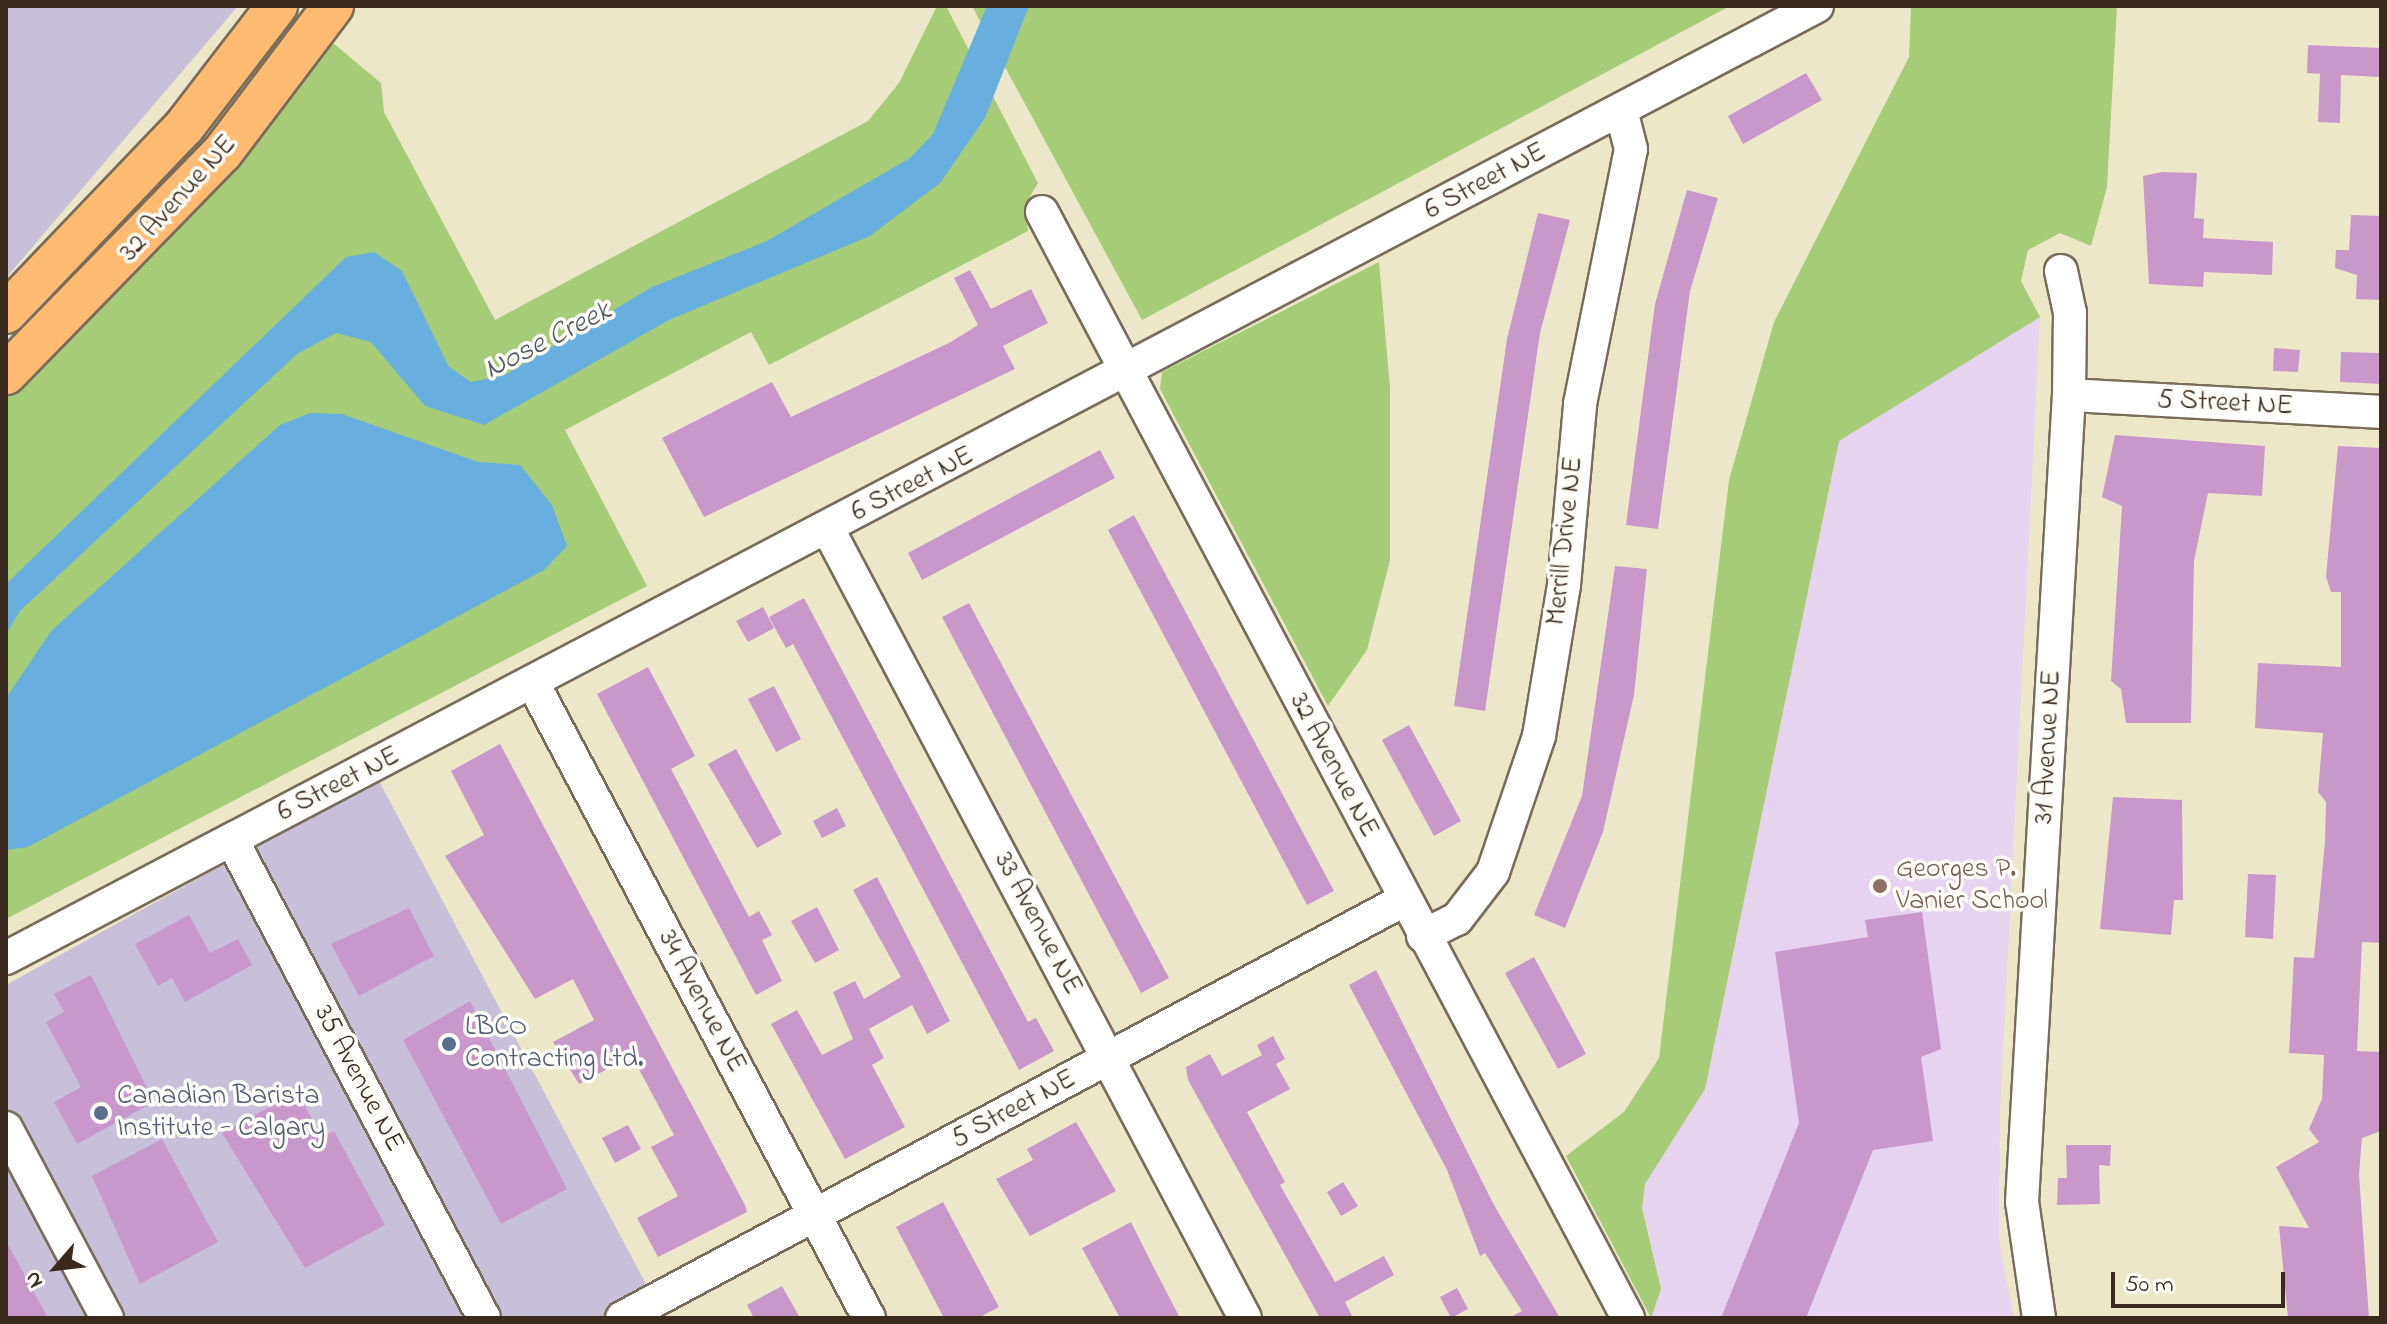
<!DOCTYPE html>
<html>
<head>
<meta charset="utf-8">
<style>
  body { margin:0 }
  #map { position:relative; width:2387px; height:1324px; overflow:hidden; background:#ede7ca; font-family:"Indie Flower",sans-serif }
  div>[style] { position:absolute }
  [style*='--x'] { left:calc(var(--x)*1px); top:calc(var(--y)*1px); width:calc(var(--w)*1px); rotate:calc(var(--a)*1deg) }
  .built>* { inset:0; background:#e5d3f0 }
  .industrial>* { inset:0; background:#c7c0d8 }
  .green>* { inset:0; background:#a6cc77 }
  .water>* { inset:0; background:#68afdf }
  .building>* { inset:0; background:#c998cb }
  .roads { filter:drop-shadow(2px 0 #796c5a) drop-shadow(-2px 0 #796c5a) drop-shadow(0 2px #796c5a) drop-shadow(0 -2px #796c5a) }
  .minor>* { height:32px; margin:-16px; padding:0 16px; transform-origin:16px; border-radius:16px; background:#fff }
  .major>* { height:40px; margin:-20px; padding:0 20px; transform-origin:20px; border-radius:20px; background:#ffbb71 }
  .dots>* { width:22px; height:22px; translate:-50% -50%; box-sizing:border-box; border:4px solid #fdfcf7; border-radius:50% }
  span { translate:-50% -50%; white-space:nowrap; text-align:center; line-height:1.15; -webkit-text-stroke:7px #fdfcf7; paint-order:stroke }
  .street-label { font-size:28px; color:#3b2a1e }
  .education-label { font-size:28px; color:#785e54 }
  .left { translate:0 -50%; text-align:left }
  .service-label { font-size:28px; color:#4e5e75 }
  .water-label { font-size:30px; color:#4b5962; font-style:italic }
  .frame { position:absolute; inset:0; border:8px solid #3b2a1e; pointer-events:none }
  .north { position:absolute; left:16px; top:1228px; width:80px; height:80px; -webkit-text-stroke:6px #fdfcf7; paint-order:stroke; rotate:242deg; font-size:22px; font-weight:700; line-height:32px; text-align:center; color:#3b2a1e }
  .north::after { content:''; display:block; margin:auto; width:28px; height:36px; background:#3b2a1e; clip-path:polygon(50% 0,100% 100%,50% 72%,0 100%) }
  .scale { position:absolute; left:2111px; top:1272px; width:174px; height:36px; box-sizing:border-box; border:4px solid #3b2a1e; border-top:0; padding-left:10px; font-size:24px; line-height:28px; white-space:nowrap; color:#3b2a1e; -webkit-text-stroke:6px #fdfcf7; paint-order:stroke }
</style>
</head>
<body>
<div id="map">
  <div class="built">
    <i style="clip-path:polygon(2040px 317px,2000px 1112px,1999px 1240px,2014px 1318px,1651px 1318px,1661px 1289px,1642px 1207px,1645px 1184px,1705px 1089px,1839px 441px)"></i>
  </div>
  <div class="industrial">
    <i style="clip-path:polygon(6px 6px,238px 6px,6px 278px)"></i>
    <i style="clip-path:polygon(378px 779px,664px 1318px,6px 1318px,6px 985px)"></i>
  </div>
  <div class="green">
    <i style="clip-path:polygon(937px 6px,946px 6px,1038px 183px,1025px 205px,1028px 231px,769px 365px,751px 332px,565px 430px,647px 586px,6px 919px,6px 396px,227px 179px,333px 43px,381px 83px,384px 112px,495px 320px,868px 121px,899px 83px)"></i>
    <i style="clip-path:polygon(972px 6px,1730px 6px,1142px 320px)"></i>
    <i style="clip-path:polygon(1911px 6px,2117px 6px,2107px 187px,2091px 246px,2060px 233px,2028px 250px,2021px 281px,2040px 317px,1839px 441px,1705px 1089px,1645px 1184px,1642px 1208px,1661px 1289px,1651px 1318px,1566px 1156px,1624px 1112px,1659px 1058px,1729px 480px,1774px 322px,1909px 57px)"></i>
    <i style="clip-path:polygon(1379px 262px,1390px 388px,1390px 560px,1367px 650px,1328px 706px,1160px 389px,1162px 372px)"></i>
  </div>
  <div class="water">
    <i style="clip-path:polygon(987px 6px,1029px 6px,985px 118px,940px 183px,870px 236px,669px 320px,484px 425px,425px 406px,371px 342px,336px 333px,297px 354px,20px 611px,6px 634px,6px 584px,346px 257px,374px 252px,402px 271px,449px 367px,471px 382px,505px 375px,652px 287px,767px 241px,910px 158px,933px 134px)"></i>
    <i style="clip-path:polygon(310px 413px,342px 414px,478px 462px,520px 465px,552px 505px,567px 546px,544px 570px,28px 847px,6px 850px,6px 698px,51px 631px,280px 425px)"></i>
  </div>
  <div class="building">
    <i style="clip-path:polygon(2308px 45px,2381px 48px,2381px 77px,2341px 75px,2340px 123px,2318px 122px,2320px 74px,2307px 73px)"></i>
    <i style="clip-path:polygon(1806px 73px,1822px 100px,1743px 144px,1728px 116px)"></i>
    <i style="clip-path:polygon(2162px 172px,2197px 173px,2194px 218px,2204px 219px,2203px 238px,2273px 242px,2272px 275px,2204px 272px,2203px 287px,2149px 284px,2143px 176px)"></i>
    <i style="clip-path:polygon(1687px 190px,1718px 198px,1690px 291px,1658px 529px,1626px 525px,1655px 304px)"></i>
    <i style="clip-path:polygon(1538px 213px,1570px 220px,1540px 333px,1485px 711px,1454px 706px,1507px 339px)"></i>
    <i style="clip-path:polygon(2351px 215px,2381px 216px,2381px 300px,2356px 299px,2357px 275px,2335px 268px,2336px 250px,2349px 250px)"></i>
    <i style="clip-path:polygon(970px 270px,991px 309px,1031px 289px,1048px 323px,1003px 346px,1015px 369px,704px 517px,662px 438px,772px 382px,791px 417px,949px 343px,978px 325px,954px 278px)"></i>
    <i style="clip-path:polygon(2274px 348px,2300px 350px,2298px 372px,2273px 371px)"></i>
    <i style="clip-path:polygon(2341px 352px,2381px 353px,2381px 384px,2340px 382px)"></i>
    <i style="clip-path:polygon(2115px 435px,2265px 446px,2262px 496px,2208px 493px,2194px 561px,2191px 723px,2126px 723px,2121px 689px,2111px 681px,2122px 506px,2102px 497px)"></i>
    <i style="clip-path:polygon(2338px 446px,2381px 448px,2381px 943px,2362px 942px,2357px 1051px,2381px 1052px,2381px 1131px,2362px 1138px,2359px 1174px,2369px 1318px,2288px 1318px,2279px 1226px,2309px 1228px,2276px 1167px,2319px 1142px,2309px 1129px,2322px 1099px,2324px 1055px,2289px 1053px,2294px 957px,2314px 958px,2325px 842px,2326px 802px,2318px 792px,2323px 733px,2255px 728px,2258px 663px,2341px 667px,2341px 592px,2331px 592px,2326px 577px)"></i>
    <i style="clip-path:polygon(1100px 450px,1115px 478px,922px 580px,908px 553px)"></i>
    <i style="clip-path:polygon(1134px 515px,1334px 891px,1307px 905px,1108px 530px)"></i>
    <i style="clip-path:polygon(1615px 566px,1647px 569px,1634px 695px,1603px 832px,1565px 928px,1534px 915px,1582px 796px)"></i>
    <i style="clip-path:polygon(804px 598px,1028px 1022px,1036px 1018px,1054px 1051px,1019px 1070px,793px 644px,786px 648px,769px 617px)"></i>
    <i style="clip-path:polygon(969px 603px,1169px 978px,1141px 993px,942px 617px)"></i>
    <i style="clip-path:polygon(763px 607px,774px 628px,748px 642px,736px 621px)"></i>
    <i style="clip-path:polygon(648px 667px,695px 756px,671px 769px,749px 917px,759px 911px,772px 935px,762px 940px,782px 981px,756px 995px,597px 694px)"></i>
    <i style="clip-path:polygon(774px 686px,801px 739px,776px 752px,748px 699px)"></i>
    <i style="clip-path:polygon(1409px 725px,1461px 821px,1434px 836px,1382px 740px)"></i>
    <i style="clip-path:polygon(500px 744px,745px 1205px,747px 1212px,658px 1257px,637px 1218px,678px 1196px,651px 1147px,674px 1135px,650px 1090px,632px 1056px,579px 1084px,553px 1042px,594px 1020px,573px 979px,535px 999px,445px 856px,484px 835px,451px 771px)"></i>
    <i style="clip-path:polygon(736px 749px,782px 834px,757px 848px,708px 764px)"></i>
    <i style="clip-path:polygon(2113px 797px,2182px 800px,2183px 900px,2174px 900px,2171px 935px,2100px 929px)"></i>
    <i style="clip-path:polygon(837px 808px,846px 826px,822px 838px,813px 821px)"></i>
    <i style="clip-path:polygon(2248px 874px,2276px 875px,2273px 939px,2245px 937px)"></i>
    <i style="clip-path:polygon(877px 877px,950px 1021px,927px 1034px,912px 1005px,869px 1029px,884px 1058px,872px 1065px,905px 1127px,845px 1159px,771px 1024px,797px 1010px,822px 1055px,853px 1039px,833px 992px,855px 981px,864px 999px,901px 977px,853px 890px)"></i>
    <i style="clip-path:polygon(817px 907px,839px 950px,815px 963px,791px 921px)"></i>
    <i style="clip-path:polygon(409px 908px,434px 956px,359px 996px,331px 944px)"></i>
    <i style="clip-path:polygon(1922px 912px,1941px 1049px,1921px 1057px,1933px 1141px,1873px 1150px,1806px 1318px,1721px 1318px,1799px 1123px,1775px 952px,1868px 937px,1865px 920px)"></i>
    <i style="clip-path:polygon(189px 915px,210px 953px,238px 939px,252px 965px,185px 1002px,172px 978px,158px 986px,135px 944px)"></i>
    <i style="clip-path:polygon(1534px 957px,1586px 1054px,1558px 1069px,1505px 973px)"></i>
    <i style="clip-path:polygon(1376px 970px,1494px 1205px,1560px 1318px,1509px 1318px,1522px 1311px,1485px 1253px,1480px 1256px,1447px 1170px,1349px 985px)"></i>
    <i style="clip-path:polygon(91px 975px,154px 1102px,77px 1144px,54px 1102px,81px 1087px,46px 1022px,64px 1012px,54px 994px)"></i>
    <i style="clip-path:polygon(470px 1001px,567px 1189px,501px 1224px,403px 1040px)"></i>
    <i style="clip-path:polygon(1273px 1036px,1285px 1059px,1276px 1064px,1290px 1089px,1247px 1112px,1285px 1182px,1280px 1185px,1335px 1282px,1384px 1256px,1394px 1275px,1345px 1302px,1353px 1318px,1320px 1318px,1188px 1080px,1186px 1067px,1210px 1054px,1222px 1076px,1262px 1055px,1257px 1045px)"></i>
    <i style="clip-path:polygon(297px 1092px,322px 1137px,334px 1131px,385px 1225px,305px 1268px,222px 1133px)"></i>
    <i style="clip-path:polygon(1076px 1122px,1116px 1191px,1030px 1236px,996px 1179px,1033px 1160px,1027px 1149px)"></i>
    <i style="clip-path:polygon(628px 1125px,641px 1149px,615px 1163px,602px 1138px)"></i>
    <i style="clip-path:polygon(162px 1139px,218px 1242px,140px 1284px,92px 1176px)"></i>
    <i style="clip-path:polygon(2066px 1145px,2111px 1145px,2110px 1166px,2099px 1165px,2100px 1204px,2057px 1205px,2058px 1178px,2067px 1178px)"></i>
    <i style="clip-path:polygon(1343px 1182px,1358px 1206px,1341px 1216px,1327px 1192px)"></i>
    <i style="clip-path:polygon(943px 1202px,999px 1307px,978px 1318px,944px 1318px,896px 1227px)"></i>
    <i style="clip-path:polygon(1131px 1222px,1152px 1264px,1180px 1318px,1120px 1318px,1082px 1248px)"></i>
    <i style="clip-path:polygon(6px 1241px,48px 1318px,6px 1318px)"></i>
    <i style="clip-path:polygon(782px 1286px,800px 1318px,754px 1318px,747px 1305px)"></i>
    <i style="clip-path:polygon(1457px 1288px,1468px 1309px,1451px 1318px,1440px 1297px)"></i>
  </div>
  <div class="roads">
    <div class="minor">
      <i style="--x:1042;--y:212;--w:1252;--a:62.08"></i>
      <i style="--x:2069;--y:395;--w:312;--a:3.1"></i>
      <i style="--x:828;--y:529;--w:892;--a:62.14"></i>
      <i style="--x:534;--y:685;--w:716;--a:62.11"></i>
      <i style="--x:232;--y:840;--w:540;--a:62.2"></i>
      <i style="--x:1423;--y:936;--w:38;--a:-27"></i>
      <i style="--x:1457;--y:919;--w:59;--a:-52.5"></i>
      <i style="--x:1493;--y:872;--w:144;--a:-71.3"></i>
      <i style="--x:1539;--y:736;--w:153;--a:-80.6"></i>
      <i style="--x:1564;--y:585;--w:182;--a:-84.9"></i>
      <i style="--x:1580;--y:404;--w:260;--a:-78.7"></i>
      <i style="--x:1631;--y:149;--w:40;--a:-104.4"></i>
      <i style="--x:6;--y:958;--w:2046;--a:-27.73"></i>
      <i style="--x:6;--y:1128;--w:215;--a:62"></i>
      <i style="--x:622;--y:1318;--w:887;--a:-28.13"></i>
      <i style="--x:2039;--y:1318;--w:117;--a:-98.3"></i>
      <i style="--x:2022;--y:1202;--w:808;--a:-86.67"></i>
      <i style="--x:2069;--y:395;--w:82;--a:-89.3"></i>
      <i style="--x:2070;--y:313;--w:43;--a:-102.1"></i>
    </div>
    <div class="major">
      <i style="--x:6;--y:313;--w:257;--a:-46.3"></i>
      <i style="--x:184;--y:127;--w:153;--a:-52.5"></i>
      <i style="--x:6;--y:374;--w:309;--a:-45.7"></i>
      <i style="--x:222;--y:153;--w:184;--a:-52.9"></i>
    </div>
  </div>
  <div class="dots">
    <i style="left:1880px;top:886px;background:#8d6e63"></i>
    <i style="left:449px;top:1044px;background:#5c6f8a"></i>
    <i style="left:101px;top:1113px;background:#5c6f8a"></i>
  </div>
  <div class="street-label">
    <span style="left:1486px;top:182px;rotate:-28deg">6 Street NE</span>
    <span style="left:179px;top:199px;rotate:-48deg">32 Avenue NE</span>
    <span style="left:2225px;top:404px;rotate:3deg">5 Street NE</span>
    <span style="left:913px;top:485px;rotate:-27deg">6 Street NE</span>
    <span style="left:1566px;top:541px;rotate:-84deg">Merrill Drive NE</span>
    <span style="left:2049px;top:747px;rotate:-87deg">31 Avenue NE</span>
    <span style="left:1333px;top:766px;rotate:62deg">32 Avenue NE</span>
    <span style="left:339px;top:785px;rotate:-27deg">6 Street NE</span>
    <span style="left:1037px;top:924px;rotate:62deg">33 Avenue NE</span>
    <span style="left:701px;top:1002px;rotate:62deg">34 Avenue NE</span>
    <span style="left:358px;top:1079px;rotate:62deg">35 Avenue NE</span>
    <span style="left:1014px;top:1110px;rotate:-28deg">5 Street NE</span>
  </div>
  <div class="education-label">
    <span class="left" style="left:1896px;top:886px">Georges P.<br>Vanier School</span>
  </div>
  <div class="service-label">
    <span class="left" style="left:465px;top:1044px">LBCO<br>Contracting Ltd.</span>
    <span class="left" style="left:117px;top:1113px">Canadian Barista<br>Institute - Calgary</span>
  </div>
  <div class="water-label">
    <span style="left:548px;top:341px;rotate:-27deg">Nose Creek</span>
  </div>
  <div class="frame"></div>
  <div class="north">N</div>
  <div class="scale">50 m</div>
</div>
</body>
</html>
